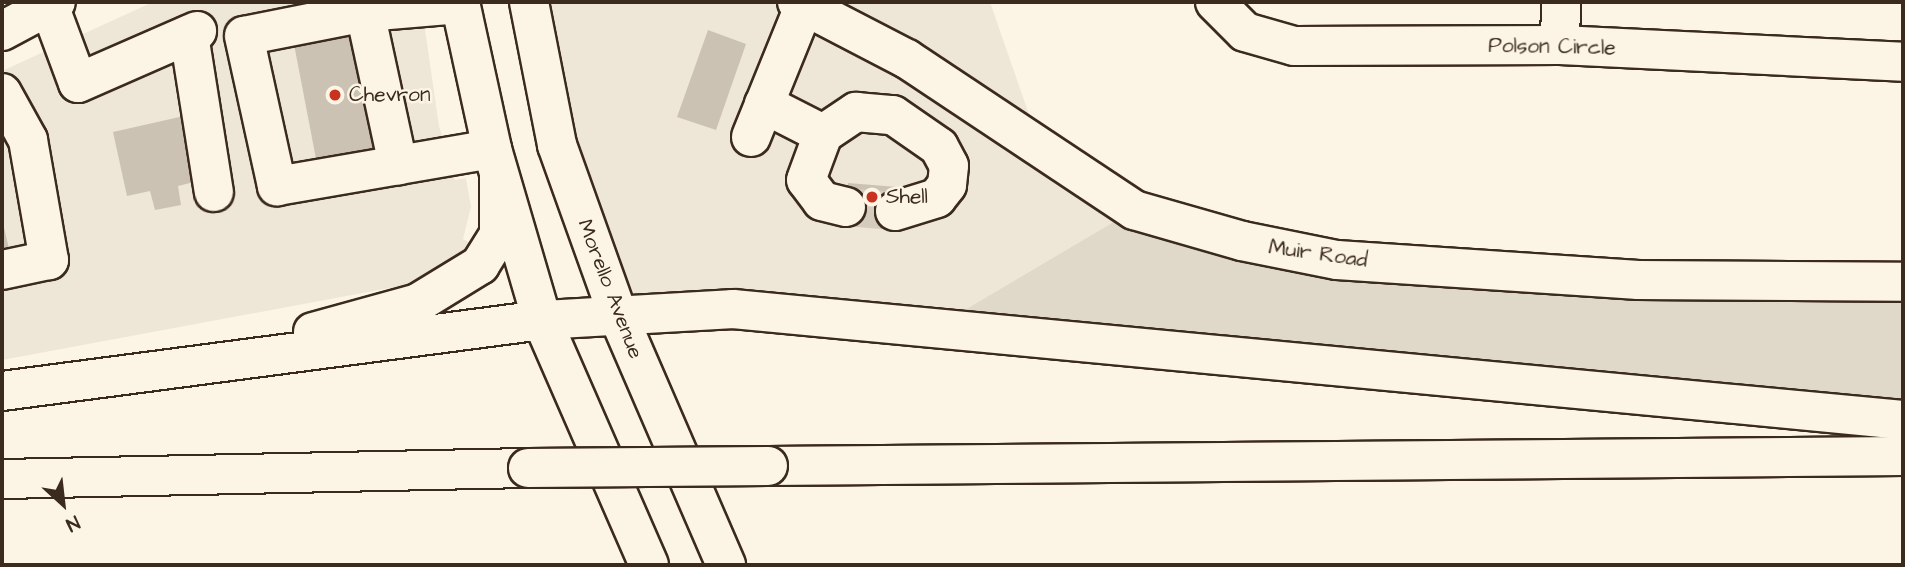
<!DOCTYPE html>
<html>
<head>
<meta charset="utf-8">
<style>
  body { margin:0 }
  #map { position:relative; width:1905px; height:567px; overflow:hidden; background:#fcf5e5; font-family:"Architects Daughter",sans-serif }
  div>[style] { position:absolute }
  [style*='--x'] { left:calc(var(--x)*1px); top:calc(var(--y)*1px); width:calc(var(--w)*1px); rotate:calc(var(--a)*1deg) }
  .built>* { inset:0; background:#eee6d6 }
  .green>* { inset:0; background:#e0d8c8 }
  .building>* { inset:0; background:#ccc2b3 }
  .minor-tunnel>* { height:38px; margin-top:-19px; transform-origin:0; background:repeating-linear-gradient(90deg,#d5ccbd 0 38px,transparent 0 57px) }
  .roads { filter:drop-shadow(2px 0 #3b2a1e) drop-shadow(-2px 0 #3b2a1e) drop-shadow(0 2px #3b2a1e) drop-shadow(0 -2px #3b2a1e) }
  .minor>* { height:38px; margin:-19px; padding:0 19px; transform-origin:19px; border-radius:19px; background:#fcf5e5 }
  .highway>* { height:38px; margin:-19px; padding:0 19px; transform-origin:19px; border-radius:19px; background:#fcf5e5 }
  .bridges { filter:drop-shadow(2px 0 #3b2a1e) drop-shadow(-2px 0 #3b2a1e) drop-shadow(0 2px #3b2a1e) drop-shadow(0 -2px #3b2a1e) }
  .highway-bridge>* { height:38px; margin:-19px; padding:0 19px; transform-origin:19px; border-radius:19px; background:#fcf5e5 }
  .dots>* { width:19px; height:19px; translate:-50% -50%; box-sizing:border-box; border:4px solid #fcf5e5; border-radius:50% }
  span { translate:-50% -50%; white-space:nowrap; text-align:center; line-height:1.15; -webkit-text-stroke:5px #fcf5e5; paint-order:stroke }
  .street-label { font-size:21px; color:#3b2a1e }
  .poi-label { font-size:21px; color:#3b2a1e }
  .left { translate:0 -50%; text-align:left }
  .frame { position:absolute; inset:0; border:4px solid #3b2a1e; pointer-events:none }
  .north { position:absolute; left:28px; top:469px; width:70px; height:70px; -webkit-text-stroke:5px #fcf5e5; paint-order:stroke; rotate:153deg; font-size:19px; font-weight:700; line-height:28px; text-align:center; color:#3b2a1e }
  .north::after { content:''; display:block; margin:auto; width:24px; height:32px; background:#3b2a1e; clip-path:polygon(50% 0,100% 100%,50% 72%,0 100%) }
</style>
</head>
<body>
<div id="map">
  <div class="built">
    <i style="clip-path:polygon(153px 2px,421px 2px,439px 126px,455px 180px,466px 178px,471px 207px,463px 239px,472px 244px,460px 263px,416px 283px,2px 360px,2px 71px)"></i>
    <i style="clip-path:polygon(529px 2px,990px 2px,1042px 152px,1134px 210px,939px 325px,617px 313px)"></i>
  </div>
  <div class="green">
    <i style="clip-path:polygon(1134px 210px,1241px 241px,1903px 282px,1903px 420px,939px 325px)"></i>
  </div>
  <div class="building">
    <i style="clip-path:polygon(353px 26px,377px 152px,317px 164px,293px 39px)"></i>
    <i style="clip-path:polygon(708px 30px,746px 44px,716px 130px,677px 117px)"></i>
    <i style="clip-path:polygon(184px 116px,198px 181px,178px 186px,181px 205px,155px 210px,150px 191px,127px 196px,113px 132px)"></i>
    <i style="clip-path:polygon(848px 183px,897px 187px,894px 223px,845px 219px)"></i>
    <i style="clip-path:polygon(2px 219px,9px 249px,2px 250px)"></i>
  </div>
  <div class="minor-tunnel">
    <i style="--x:846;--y:207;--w:49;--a:4.7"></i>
  </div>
  <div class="roads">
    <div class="minor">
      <i style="--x:460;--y:2;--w:150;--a:77.7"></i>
      <i style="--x:492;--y:149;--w:178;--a:73.7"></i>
      <i style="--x:542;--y:320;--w:267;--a:66.4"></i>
      <i style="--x:529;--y:2;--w:146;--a:78.9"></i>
      <i style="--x:557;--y:145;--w:178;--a:70.3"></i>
      <i style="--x:617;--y:313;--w:275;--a:66.6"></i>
      <i style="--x:797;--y:2;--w:124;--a:27.4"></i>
      <i style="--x:907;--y:59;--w:273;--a:33.6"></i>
      <i style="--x:1134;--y:210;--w:112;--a:16"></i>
      <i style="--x:1242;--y:241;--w:97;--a:11.3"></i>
      <i style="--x:1337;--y:260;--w:302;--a:3.8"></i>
      <i style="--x:1638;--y:280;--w:265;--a:0.4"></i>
      <i style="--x:1215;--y:2;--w:42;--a:45"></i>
      <i style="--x:1245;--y:32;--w:51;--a:15.9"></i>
      <i style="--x:1294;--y:46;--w:266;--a:-0.2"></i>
      <i style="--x:1560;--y:45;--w:343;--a:2.8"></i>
      <i style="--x:460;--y:4;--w:95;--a:175.2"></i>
      <i style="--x:365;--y:12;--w:123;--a:168.8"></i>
      <i style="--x:244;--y:36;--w:154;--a:77.6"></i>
      <i style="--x:277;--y:186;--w:218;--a:-9.8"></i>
      <i style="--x:49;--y:5;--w:83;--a:69.6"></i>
      <i style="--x:78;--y:83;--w:130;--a:-23.6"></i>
      <i style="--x:365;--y:12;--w:157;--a:77.8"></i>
      <i style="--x:2;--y:31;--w:61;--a:-28.2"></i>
      <i style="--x:189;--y:35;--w:159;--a:81"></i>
      <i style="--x:1560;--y:45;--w:43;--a:-88.7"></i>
      <i style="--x:2;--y:93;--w:54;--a:61"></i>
      <i style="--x:28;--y:140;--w:122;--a:80.1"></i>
      <i style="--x:49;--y:260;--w:48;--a:168"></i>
      <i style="--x:764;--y:104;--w:66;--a:27"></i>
      <i style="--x:751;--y:137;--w:144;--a:-67.9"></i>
      <i style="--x:846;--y:207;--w:25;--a:-166"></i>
      <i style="--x:822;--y:201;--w:26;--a:-127"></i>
      <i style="--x:806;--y:180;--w:49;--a:-69.7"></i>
      <i style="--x:823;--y:134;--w:40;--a:-34"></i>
      <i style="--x:856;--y:112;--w:37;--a:5"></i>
      <i style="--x:893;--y:115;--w:56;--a:34.8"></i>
      <i style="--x:939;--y:147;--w:21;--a:62"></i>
      <i style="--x:949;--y:166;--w:19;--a:96"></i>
      <i style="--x:947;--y:185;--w:16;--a:128"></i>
      <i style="--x:937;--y:198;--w:44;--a:162.8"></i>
    </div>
    <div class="highway">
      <i style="--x:313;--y:332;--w:109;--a:-15.4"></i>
      <i style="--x:418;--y:303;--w:73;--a:-31.5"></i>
      <i style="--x:480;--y:265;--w:36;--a:-58"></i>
      <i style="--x:499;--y:234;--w:57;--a:-90"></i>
      <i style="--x:2;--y:391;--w:545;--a:-7.49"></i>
      <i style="--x:542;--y:320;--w:191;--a:-3.3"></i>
      <i style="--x:733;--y:309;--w:1175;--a:5.42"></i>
      <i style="--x:768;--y:466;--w:1135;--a:-0.5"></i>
      <i style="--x:2;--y:479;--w:526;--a:-1.2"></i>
    </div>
  </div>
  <div class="bridges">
    <div class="highway-bridge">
      <i style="--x:528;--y:468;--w:240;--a:-0.5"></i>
    </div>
  </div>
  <div class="dots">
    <i style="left:335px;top:95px;background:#c8321e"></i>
    <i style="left:872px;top:197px;background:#c8321e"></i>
  </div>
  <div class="street-label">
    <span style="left:1552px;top:47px;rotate:1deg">Polson Circle</span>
    <span style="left:1318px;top:254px;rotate:8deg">Muir Road</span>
    <span style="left:610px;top:289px;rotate:69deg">Morello Avenue</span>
  </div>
  <div class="poi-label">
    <span class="left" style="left:349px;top:95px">Chevron</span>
    <span class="left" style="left:886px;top:197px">Shell</span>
  </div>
  <div class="frame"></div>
  <div class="north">N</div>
</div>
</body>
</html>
